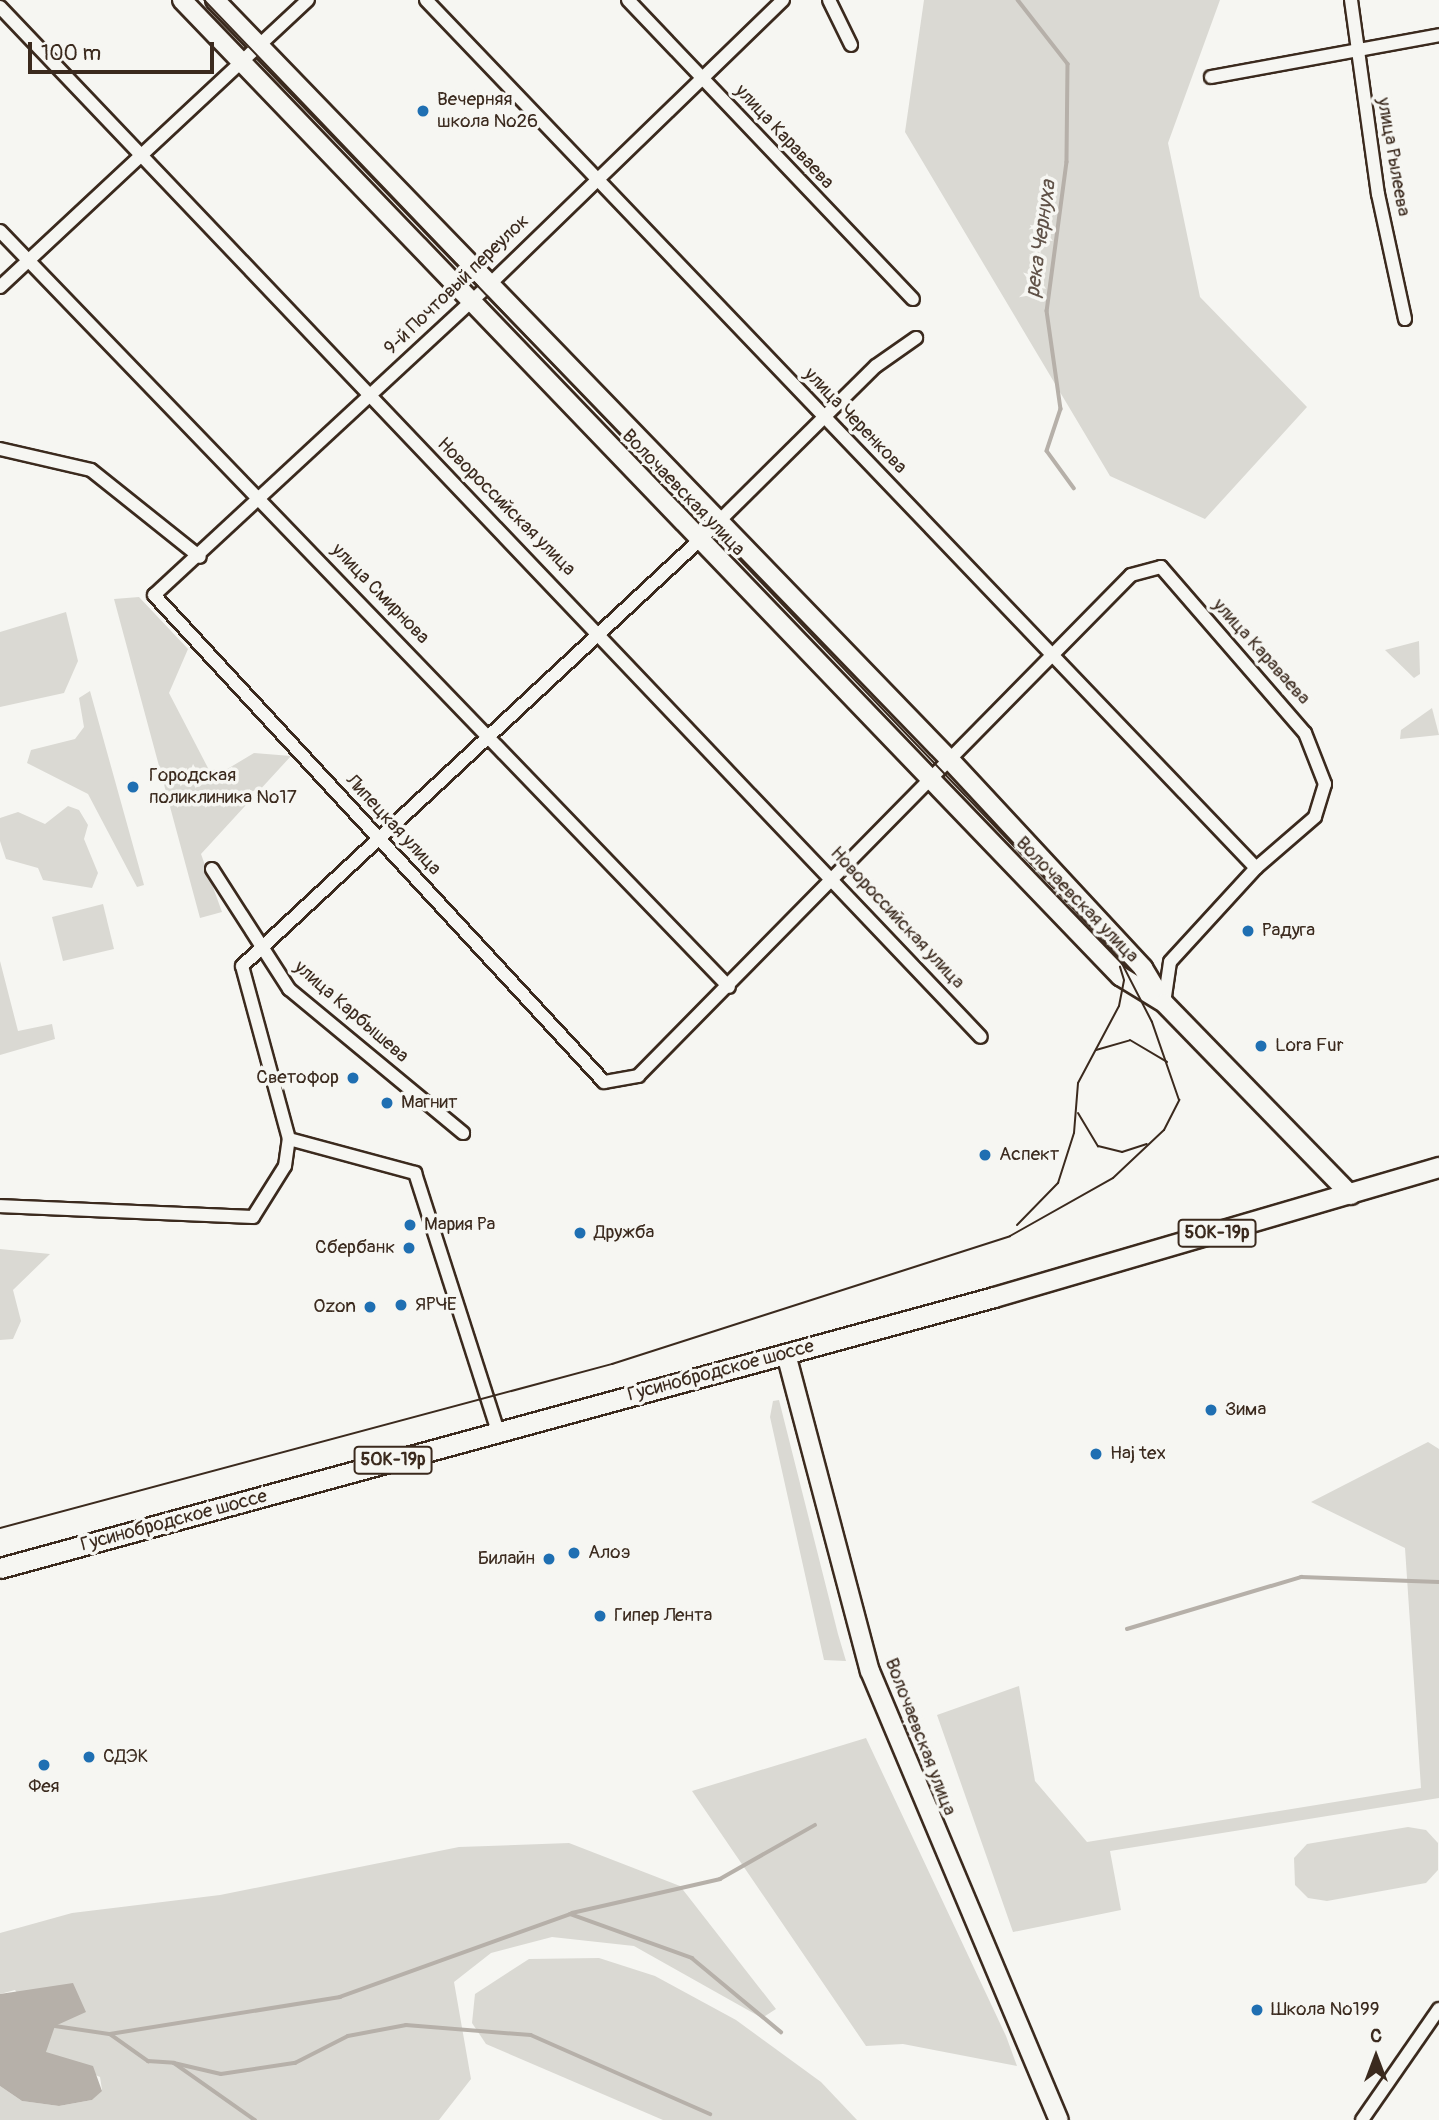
<!DOCTYPE html>
<html>
<head>
<meta charset="utf-8">
<style>
  body { margin:0 }
  #map { position:relative; width:1439px; height:2120px; overflow:hidden; background:#f6f6f2; font-family:Pangolin,sans-serif }
  div>[style] { position:absolute }
  [style*='--x'] { left:calc(var(--x)*1px); top:calc(var(--y)*1px); width:calc(var(--w)*1px); rotate:calc(var(--a)*1deg) }
  .green>* { inset:0; background:#dad9d3 }
  .water>* { inset:0; background:#b6b0a9 }
  .stream>* { height:3.5px; margin:-1.75px; padding:0 1.75px; transform-origin:1.75px; border-radius:1.75px; background:#b6b0a9 }
  .roads { filter:drop-shadow(2px 0 #3b2a1e) drop-shadow(-2px 0 #3b2a1e) drop-shadow(0 2px #3b2a1e) drop-shadow(0 -2px #3b2a1e) }
  .street>* { height:12px; margin:-6px; padding:0 6px; transform-origin:6px; border-radius:6px; background:#f6f6f2 }
  .secondary>* { height:18px; margin:-9px; padding:0 9px; transform-origin:9px; border-radius:9px; background:#f6f6f2 }
  .primary>* { height:19px; margin:-9.5px; padding:0 9.5px; transform-origin:9.5px; border-radius:9.5px; background:#f6f6f2 }
  .tram>* { height:2px; margin:-1px; padding:0 1px; transform-origin:1px; border-radius:1px; background:#3b2a1e }
  .dots>* { width:19px; height:19px; translate:-50% -50%; box-sizing:border-box; border:4px solid #f6f6f2; border-radius:50% }
  span { translate:-50% -50%; white-space:nowrap; text-align:center; line-height:1.15; -webkit-text-stroke:7px #f6f6f2; paint-order:stroke }
  .shield-label span { padding:2px 5px; background:#f6f6f2; border:2px solid; border-radius:5px; -webkit-text-stroke-width:0 }
  .shield-label { font-size:18px; color:#3b2a1e; font-weight:700 }
  .poi-label { font-size:19px; color:#3b2a1e }
  .left { translate:0 -50%; text-align:left }
  .right { translate:-100% -50%; text-align:right }
  .street-label { font-size:19px; color:#3b2a1e }
  .water-label { font-size:21px; color:#605248; font-style:italic }
  .north { position:absolute; left:1341px; top:2022px; width:70px; height:70px; -webkit-text-stroke:5px #f6f6f2; paint-order:stroke; rotate:0deg; font-size:19px; font-weight:700; line-height:28px; text-align:center; color:#3b2a1e }
  .north::after { content:''; display:block; margin:auto; width:24px; height:32px; background:#3b2a1e; clip-path:polygon(50% 0,100% 100%,50% 72%,0 100%) }
  .scale { position:absolute; left:28px; top:42px; width:186px; height:32px; box-sizing:border-box; border:4px solid #3b2a1e; border-top:0; padding-left:9px; font-size:21px; line-height:24px; white-space:nowrap; color:#3b2a1e; -webkit-text-stroke:5px #f6f6f2; paint-order:stroke }
</style>
</head>
<body>
<div id="map">
  <div class="green">
    <i style="clip-path:polygon(924px 0,1220px 0,1168px 143px,1200px 297px,1307px 407px,1205px 519px,1110px 476px,905px 132px)"></i>
    <i style="clip-path:polygon(139px 597px,188px 649px,169px 693px,208px 768px,224px 771px,254px 753px,291px 756px,201px 854px,222px 912px,200px 918px,114px 599px)"></i>
    <i style="clip-path:polygon(66px 612px,78px 661px,64px 693px,0 707px,0 632px)"></i>
    <i style="clip-path:polygon(1419px 641px,1420px 674px,1414px 678px,1385px 650px)"></i>
    <i style="clip-path:polygon(90px 691px,144px 885px,137px 887px,88px 794px,27px 763px,31px 750px,75px 739px,84px 727px,79px 698px)"></i>
    <i style="clip-path:polygon(1432px 708px,1439px 735px,1400px 739px,1401px 730px)"></i>
    <i style="clip-path:polygon(68px 806px,79px 810px,88px 825px,84px 839px,98px 873px,92px 888px,43px 880px,38px 868px,6px 859px,0 841px,0 818px,18px 812px,45px 824px)"></i>
    <i style="clip-path:polygon(103px 904px,114px 949px,63px 961px,52px 917px)"></i>
    <i style="clip-path:polygon(0 961px,18px 1031px,52px 1024px,55px 1039px,0 1055px)"></i>
    <i style="clip-path:polygon(0 1249px,50px 1254px,13px 1290px,21px 1321px,13px 1339px,0 1340px)"></i>
    <i style="clip-path:polygon(779px 1400px,838px 1634px,846px 1661px,824px 1660px,770px 1417px,773px 1401px)"></i>
    <i style="clip-path:polygon(1428px 1442px,1439px 1449px,1439px 1798px,1110px 1851px,1121px 1910px,1013px 1932px,937px 1715px,1019px 1686px,1035px 1781px,1087px 1842px,1421px 1788px,1405px 1548px,1311px 1502px)"></i>
    <i style="clip-path:polygon(866px 1738px,1006px 2036px,1017px 2066px,903px 2044px,866px 2046px,692px 1791px)"></i>
    <i style="clip-path:polygon(1408px 1827px,1426px 1830px,1438px 1843px,1438px 1870px,1426px 1883px,1327px 1901px,1308px 1898px,1295px 1885px,1294px 1858px,1307px 1844px)"></i>
    <i style="clip-path:polygon(569px 1843px,680px 1886px,776px 2009px,762px 2018px,634px 1946px,552px 1937px,491px 1953px,454px 1982px,471px 2079px,439px 2120px,0 2120px,0 2086px,22px 2101px,59px 2106px,92px 2100px,102px 2090px,100px 2077px,46px 2053px,47px 2035px,15px 1990px,0 1994px,0 1933px,72px 1913px,220px 1895px,459px 1847px)"></i>
    <i style="clip-path:polygon(599px 1958px,655px 1976px,736px 2020px,821px 2082px,857px 2120px,663px 2120px,486px 2044px,472px 2023px,475px 1994px,529px 1959px)"></i>
  </div>
  <div class="water">
    <i style="clip-path:polygon(73px 1983px,86px 2012px,55px 2026px,46px 2052px,93px 2066px,102px 2091px,92px 2100px,59px 2106px,22px 2101px,0 2086px,0 1994px)"></i>
  </div>
  <div class="stream">
    <i style="--x:1018;--y:0;--w:81;--a:52"></i>
    <i style="--x:1068;--y:64;--w:98;--a:90.6"></i>
    <i style="--x:1067;--y:162;--w:150;--a:97.6"></i>
    <i style="--x:1047;--y:311;--w:99;--a:81.9"></i>
    <i style="--x:1061;--y:409;--w:44;--a:108.4"></i>
    <i style="--x:1047;--y:451;--w:46;--a:53.9"></i>
    <i style="--x:1127;--y:1629;--w:182;--a:-16.6"></i>
    <i style="--x:1301;--y:1577;--w:138;--a:2.1"></i>
    <i style="--x:572;--y:1913;--w:152;--a:-12.9"></i>
    <i style="--x:720;--y:1879;--w:109;--a:-29.6"></i>
    <i style="--x:55;--y:2026;--w:56;--a:8.3"></i>
    <i style="--x:110;--y:2034;--w:47;--a:35.4"></i>
    <i style="--x:148;--y:2061;--w:26;--a:4"></i>
    <i style="--x:174;--y:2063;--w:99;--a:35.1"></i>
    <i style="--x:110;--y:2034;--w:233;--a:-9.1"></i>
    <i style="--x:340;--y:1997;--w:245;--a:-19.8"></i>
    <i style="--x:570;--y:1914;--w:130;--a:19.8"></i>
    <i style="--x:692;--y:1958;--w:116;--a:39.7"></i>
    <i style="--x:174;--y:2063;--w:48;--a:13.2"></i>
    <i style="--x:221;--y:2074;--w:75;--a:-8.5"></i>
    <i style="--x:295;--y:2063;--w:59;--a:-27"></i>
    <i style="--x:348;--y:2036;--w:59;--a:-10.7"></i>
    <i style="--x:406;--y:2025;--w:125;--a:4.6"></i>
    <i style="--x:531;--y:2035;--w:196;--a:23.8"></i>
  </div>
  <div class="roads">
    <div class="street">
      <i style="--x:426;--y:0;--w:1201;--a:46.28"></i>
      <i style="--x:628;--y:0;--w:413;--a:46.4"></i>
      <i style="--x:783;--y:0;--w:409;--a:135.9"></i>
      <i style="--x:489;--y:285;--w:456;--a:137.2"></i>
      <i style="--x:154;--y:595;--w:663;--a:47.26"></i>
      <i style="--x:604;--y:1082;--w:35;--a:-10"></i>
      <i style="--x:638;--y:1076;--w:703;--a:-45.46"></i>
      <i style="--x:1131;--y:575;--w:31;--a:-15"></i>
      <i style="--x:1161;--y:567;--w:220;--a:49.1"></i>
      <i style="--x:1305;--y:733;--w:55;--a:68.6"></i>
      <i style="--x:1325;--y:784;--w:34;--a:107"></i>
      <i style="--x:1315;--y:817;--w:78;--a:139.2"></i>
      <i style="--x:1256;--y:868;--w:127;--a:132.5"></i>
      <i style="--x:1170;--y:962;--w:41;--a:98.3"></i>
      <i style="--x:829;--y:0;--w:50;--a:63.9"></i>
      <i style="--x:1351;--y:0;--w:196;--a:82.1"></i>
      <i style="--x:1378;--y:194;--w:128;--a:77.8"></i>
      <i style="--x:0;--y:7;--w:1422;--a:46.4"></i>
      <i style="--x:1211;--y:77;--w:232;--a:-10.4"></i>
      <i style="--x:0;--y:231;--w:1050;--a:46.04"></i>
      <i style="--x:0;--y:287;--w:421;--a:-43"></i>
      <i style="--x:0;--y:449;--w:93;--a:13"></i>
      <i style="--x:91;--y:470;--w:139;--a:38.6"></i>
      <i style="--x:212;--y:869;--w:143;--a:57.3"></i>
      <i style="--x:289;--y:989;--w:226;--a:39.6"></i>
      <i style="--x:289;--y:1139;--w:179;--a:-105.2"></i>
      <i style="--x:242;--y:966;--w:633;--a:-42.95"></i>
      <i style="--x:705;--y:535;--w:240;--a:-44.7"></i>
      <i style="--x:876;--y:366;--w:49;--a:-35"></i>
      <i style="--x:0;--y:1206;--w:253;--a:2.5"></i>
      <i style="--x:253;--y:1217;--w:60;--a:-57.9"></i>
      <i style="--x:285;--y:1166;--w:27;--a:-82"></i>
      <i style="--x:289;--y:1139;--w:131;--a:15.1"></i>
      <i style="--x:415;--y:1173;--w:271;--a:72.2"></i>
      <i style="--x:1362;--y:2120;--w:135;--a:-55.3"></i>
    </div>
    <div class="secondary">
      <i style="--x:182;--y:0;--w:1354;--a:46.14"></i>
      <i style="--x:1120;--y:976;--w:48;--a:31.4"></i>
      <i style="--x:215;--y:0;--w:1057;--a:45.96"></i>
      <i style="--x:950;--y:760;--w:284;--a:47.1"></i>
      <i style="--x:1143;--y:968;--w:41;--a:59"></i>
      <i style="--x:1164;--y:1003;--w:268;--a:45.8"></i>
      <i style="--x:786;--y:1354;--w:328;--a:75.2"></i>
      <i style="--x:870;--y:1671;--w:487;--a:67.2"></i>
    </div>
    <div class="primary">
      <i style="--x:0;--y:1568;--w:1030;--a:-15.25"></i>
      <i style="--x:994;--y:1297;--w:464;--a:-16.3"></i>
    </div>
  </div>
  <div class="tram">
    <i style="--x:1096;--y:1050;--w:35;--a:-16"></i>
    <i style="--x:1130;--y:1040;--w:43;--a:30.7"></i>
    <i style="--x:1078;--y:1113;--w:39;--a:59"></i>
    <i style="--x:1098;--y:1146;--w:25;--a:14"></i>
    <i style="--x:1122;--y:1152;--w:26;--a:-18"></i>
    <i style="--x:1017;--y:1225;--w:59;--a:-45.7"></i>
    <i style="--x:1058;--y:1183;--w:52;--a:-72.3"></i>
    <i style="--x:1074;--y:1133;--w:50;--a:-85.4"></i>
    <i style="--x:1078;--y:1083;--w:87;--a:-62"></i>
    <i style="--x:1119;--y:1006;--w:26;--a:-79"></i>
    <i style="--x:1124;--y:980;--w:14;--a:-107"></i>
    <i style="--x:0;--y:1528;--w:634;--a:-15"></i>
    <i style="--x:612;--y:1364;--w:418;--a:-17.8"></i>
    <i style="--x:1010;--y:1236;--w:118;--a:-29.4"></i>
    <i style="--x:1113;--y:1178;--w:70;--a:-43.3"></i>
    <i style="--x:1164;--y:1130;--w:34;--a:-63"></i>
    <i style="--x:1179;--y:1100;--w:83;--a:-109.1"></i>
    <i style="--x:1152;--y:1022;--w:76;--a:-117.2"></i>
    <i style="--x:1117;--y:954;--w:1320;--a:-133.74"></i>
  </div>
  <div class="dots">
    <i style="left:423px;top:111px;background:#1f6fb2"></i>
    <i style="left:133px;top:787px;background:#1f6fb2"></i>
    <i style="left:1248px;top:931px;background:#1f6fb2"></i>
    <i style="left:1261px;top:1046px;background:#1f6fb2"></i>
    <i style="left:353px;top:1078px;background:#1f6fb2"></i>
    <i style="left:387px;top:1103px;background:#1f6fb2"></i>
    <i style="left:985px;top:1155px;background:#1f6fb2"></i>
    <i style="left:410px;top:1225px;background:#1f6fb2"></i>
    <i style="left:580px;top:1233px;background:#1f6fb2"></i>
    <i style="left:409px;top:1248px;background:#1f6fb2"></i>
    <i style="left:401px;top:1305px;background:#1f6fb2"></i>
    <i style="left:370px;top:1307px;background:#1f6fb2"></i>
    <i style="left:1211px;top:1410px;background:#1f6fb2"></i>
    <i style="left:1096px;top:1454px;background:#1f6fb2"></i>
    <i style="left:574px;top:1553px;background:#1f6fb2"></i>
    <i style="left:549px;top:1559px;background:#1f6fb2"></i>
    <i style="left:600px;top:1616px;background:#1f6fb2"></i>
    <i style="left:89px;top:1757px;background:#1f6fb2"></i>
    <i style="left:44px;top:1765px;background:#1f6fb2"></i>
    <i style="left:1257px;top:2010px;background:#1f6fb2"></i>
  </div>
  <div class="shield-label">
    <span style="left:1217px;top:1233px">50К-19р</span>
    <span style="left:393px;top:1460px">50К-19р</span>
  </div>
  <div class="poi-label">
    <span class="left" style="left:437px;top:111px">Вечерняя<br>школа №26</span>
    <span class="left" style="left:149px;top:787px">Городская<br>поликлиника №17</span>
    <span class="left" style="left:1262px;top:931px">Радуга</span>
    <span class="left" style="left:1275px;top:1046px">Lora Fur</span>
    <span class="right" style="left:339px;top:1078px">Светофор</span>
    <span class="left" style="left:401px;top:1103px">Магнит</span>
    <span class="left" style="left:999px;top:1155px">Аспект</span>
    <span class="left" style="left:424px;top:1225px">Мария Ра</span>
    <span class="left" style="left:594px;top:1233px">Дружба</span>
    <span class="right" style="left:395px;top:1248px">Сбербанк</span>
    <span class="left" style="left:415px;top:1305px">ЯРЧЕ</span>
    <span class="right" style="left:356px;top:1307px">Ozon</span>
    <span class="left" style="left:1225px;top:1410px">Зима</span>
    <span class="left" style="left:1110px;top:1454px">Haj tex</span>
    <span class="left" style="left:588px;top:1553px">Алоэ</span>
    <span class="right" style="left:535px;top:1559px">Билайн</span>
    <span class="left" style="left:614px;top:1616px">Гипер Лента</span>
    <span class="left" style="left:103px;top:1757px">СДЭК</span>
    <span style="left:44px;top:1787px">Фея</span>
    <span class="left" style="left:1271px;top:2010px">Школа №199</span>
  </div>
  <div class="street-label">
    <span style="left:784px;top:137px;rotate:47deg">улица Караваева</span>
    <span style="left:1393px;top:157px;rotate:80deg">улица Рылеева</span>
    <span style="left:457px;top:285px;rotate:-44deg">9-й Почтовый переулок</span>
    <span style="left:855px;top:421px;rotate:46deg">улица Черенкова</span>
    <span style="left:683px;top:493px;rotate:46deg">Волочаевская улица</span>
    <span style="left:506px;top:507px;rotate:45deg">Новороссийская улица</span>
    <span style="left:380px;top:594px;rotate:46deg">улица Смирнова</span>
    <span style="left:1261px;top:652px;rotate:48deg">улица Караваева</span>
    <span style="left:393px;top:825px;rotate:47deg">Липецкая улица</span>
    <span style="left:1077px;top:900px;rotate:46deg">Волочаевская улица</span>
    <span style="left:897px;top:918px;rotate:47deg">Новороссийская улица</span>
    <span style="left:351px;top:1012px;rotate:41deg">улица Карбышева</span>
    <span style="left:721px;top:1371px;rotate:-15deg">Гусинобродское шоссе</span>
    <span style="left:174px;top:1521px;rotate:-15deg">Гусинобродское шоссе</span>
    <span style="left:920px;top:1737px;rotate:69deg">Волочаевская улица</span>
  </div>
  <div class="water-label">
    <span style="left:1041px;top:239px;rotate:-82deg">река Чернуха</span>
  </div>
  <div class="north">С</div>
  <div class="scale">100 m</div>
</div>
</body>
</html>
